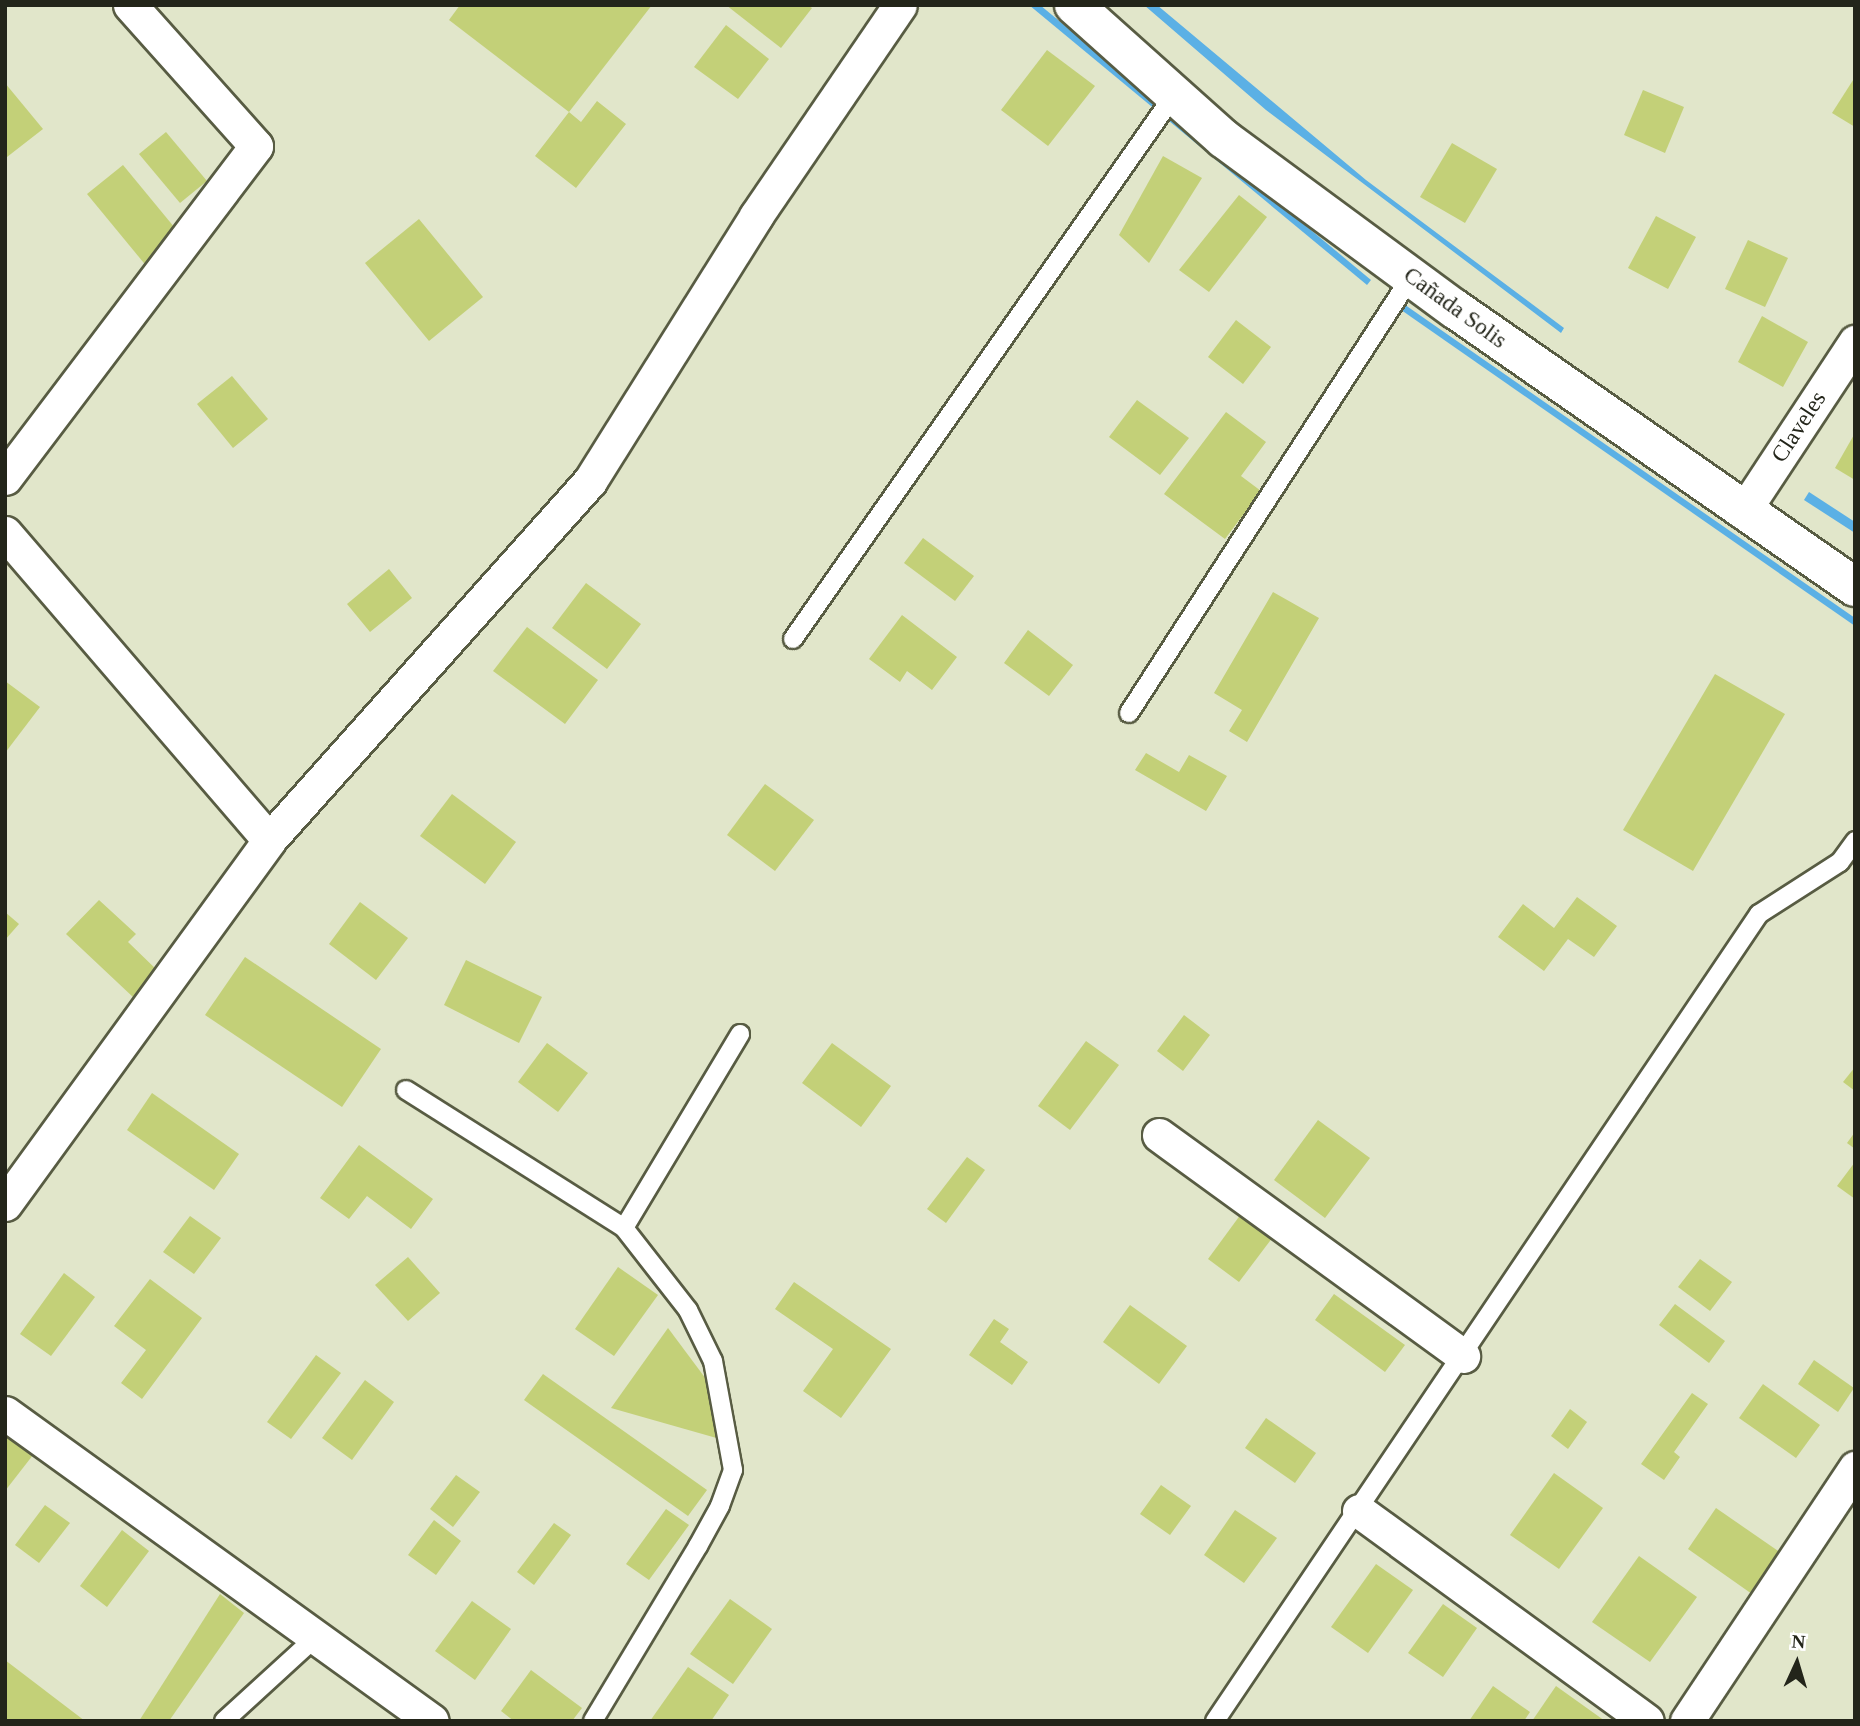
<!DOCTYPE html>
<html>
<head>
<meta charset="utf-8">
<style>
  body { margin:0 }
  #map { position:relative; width:1860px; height:1726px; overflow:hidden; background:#e1e6ca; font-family:Georgia,serif }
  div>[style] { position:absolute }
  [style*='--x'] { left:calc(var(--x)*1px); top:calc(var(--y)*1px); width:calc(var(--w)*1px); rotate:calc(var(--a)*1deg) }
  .water>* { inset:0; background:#5bb0e5 }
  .building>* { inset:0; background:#c3d078 }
  .roads { filter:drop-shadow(2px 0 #585c43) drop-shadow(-2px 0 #585c43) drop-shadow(0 2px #585c43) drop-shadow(0 -2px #585c43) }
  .service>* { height:18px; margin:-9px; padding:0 9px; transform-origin:9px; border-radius:9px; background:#fff }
  .minor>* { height:33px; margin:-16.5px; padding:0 16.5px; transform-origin:16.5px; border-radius:16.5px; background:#fff }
  .tertiary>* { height:38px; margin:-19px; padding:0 19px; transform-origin:19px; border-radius:19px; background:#fff }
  span { translate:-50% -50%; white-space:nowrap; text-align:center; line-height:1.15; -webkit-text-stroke:6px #fff; paint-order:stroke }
  .street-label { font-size:23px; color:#23251a }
  .frame { position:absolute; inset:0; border:7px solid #23251a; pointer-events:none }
  .north { position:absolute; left:1762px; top:1628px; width:70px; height:70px; -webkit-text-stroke:5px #fff; paint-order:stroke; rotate:4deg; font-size:19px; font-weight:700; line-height:28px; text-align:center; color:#23251a }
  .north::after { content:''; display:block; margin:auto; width:24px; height:32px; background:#23251a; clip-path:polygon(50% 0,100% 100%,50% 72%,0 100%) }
</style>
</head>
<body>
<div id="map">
  <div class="water">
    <i style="clip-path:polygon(1029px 5px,1040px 5px,1371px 280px,1367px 285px)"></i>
    <i style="clip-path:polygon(1144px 5px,1157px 5px,1366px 180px,1564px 328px,1561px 333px,1266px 110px)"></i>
    <i style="clip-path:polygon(1398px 300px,1855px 618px,1855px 626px,1394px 305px)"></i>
    <i style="clip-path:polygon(1809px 492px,1855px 522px,1855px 533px,1804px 500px)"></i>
  </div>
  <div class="building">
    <i style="clip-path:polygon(460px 5px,652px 5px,569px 112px,449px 20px)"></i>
    <i style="clip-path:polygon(726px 5px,807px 5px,812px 8px,781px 48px)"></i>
    <i style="clip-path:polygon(726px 25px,769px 59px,738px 99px,694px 67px)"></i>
    <i style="clip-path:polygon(1047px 50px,1095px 86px,1048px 146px,1001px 110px)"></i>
    <i style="clip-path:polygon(1855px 77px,1855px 127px,1832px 113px)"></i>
    <i style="clip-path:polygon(5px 83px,43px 129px,7px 157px,5px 155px)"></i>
    <i style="clip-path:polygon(1643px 90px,1684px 107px,1665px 153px,1624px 135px)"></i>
    <i style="clip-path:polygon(597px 101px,626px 124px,576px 188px,535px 156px,569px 112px,581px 122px)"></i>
    <i style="clip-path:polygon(166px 132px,207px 181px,180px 203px,139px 154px)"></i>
    <i style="clip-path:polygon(1452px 143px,1497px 169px,1465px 223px,1420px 197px)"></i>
    <i style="clip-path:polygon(1163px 156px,1202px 178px,1149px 263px,1119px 235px)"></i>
    <i style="clip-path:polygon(123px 165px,184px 239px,148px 268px,87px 194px)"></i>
    <i style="clip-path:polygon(1239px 195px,1267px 217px,1209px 292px,1179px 270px)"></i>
    <i style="clip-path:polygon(1656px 216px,1696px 237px,1668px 289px,1628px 268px)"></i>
    <i style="clip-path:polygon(419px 219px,483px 297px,429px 341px,365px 263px)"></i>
    <i style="clip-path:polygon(1748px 240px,1788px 258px,1765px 307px,1725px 289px)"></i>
    <i style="clip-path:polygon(1762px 316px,1808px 342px,1783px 387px,1738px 362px)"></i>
    <i style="clip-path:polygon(1236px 320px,1271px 347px,1243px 384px,1208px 357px)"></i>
    <i style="clip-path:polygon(232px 376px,268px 419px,233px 448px,197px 404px)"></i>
    <i style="clip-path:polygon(1137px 400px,1189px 438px,1160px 475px,1109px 437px)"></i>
    <i style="clip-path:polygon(1226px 412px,1266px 442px,1241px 476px,1261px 491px,1225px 539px,1164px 494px)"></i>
    <i style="clip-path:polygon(1855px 433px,1855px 480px,1835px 468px)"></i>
    <i style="clip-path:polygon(923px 538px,974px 576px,955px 601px,904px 563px)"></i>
    <i style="clip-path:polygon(389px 569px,412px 598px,370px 632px,347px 604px)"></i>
    <i style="clip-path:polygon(586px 583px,641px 624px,607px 669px,552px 628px)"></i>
    <i style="clip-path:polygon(1273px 592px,1319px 618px,1247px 742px,1229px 731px,1242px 710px,1214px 693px)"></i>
    <i style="clip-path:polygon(902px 615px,957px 657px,932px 690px,907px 671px,900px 682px,869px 659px)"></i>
    <i style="clip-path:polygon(527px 627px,598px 680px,565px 724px,493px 671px)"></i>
    <i style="clip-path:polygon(1028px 630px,1073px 665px,1049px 696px,1004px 663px)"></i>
    <i style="clip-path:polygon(1715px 674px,1785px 714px,1693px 871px,1623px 830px)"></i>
    <i style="clip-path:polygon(5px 681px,40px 707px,5px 753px)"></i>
    <i style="clip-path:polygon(1146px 753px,1179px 772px,1189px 755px,1227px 776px,1206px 811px,1135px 770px)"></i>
    <i style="clip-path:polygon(765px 784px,814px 820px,775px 871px,727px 835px)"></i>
    <i style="clip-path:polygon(452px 794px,516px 842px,485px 884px,420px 836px)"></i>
    <i style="clip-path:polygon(1577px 897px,1617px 926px,1594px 957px,1568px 939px,1544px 971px,1498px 937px,1523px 904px,1554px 928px)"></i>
    <i style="clip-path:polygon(99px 900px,136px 934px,128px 942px,159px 972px,134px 998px,66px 934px)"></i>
    <i style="clip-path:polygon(360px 902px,408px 938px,376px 980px,329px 944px)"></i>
    <i style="clip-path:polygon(5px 912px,19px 924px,5px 940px)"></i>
    <i style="clip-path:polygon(245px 957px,381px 1049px,342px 1107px,205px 1015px)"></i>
    <i style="clip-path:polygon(466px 960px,542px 997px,519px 1043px,444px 1005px)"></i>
    <i style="clip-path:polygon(1184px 1015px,1210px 1035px,1183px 1071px,1157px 1051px)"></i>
    <i style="clip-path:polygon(1086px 1041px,1119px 1065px,1070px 1130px,1038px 1106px)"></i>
    <i style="clip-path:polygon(547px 1043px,588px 1073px,558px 1112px,518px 1082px)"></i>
    <i style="clip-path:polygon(832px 1043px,891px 1086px,861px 1127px,802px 1083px)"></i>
    <i style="clip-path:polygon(1855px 1067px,1855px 1091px,1843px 1082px)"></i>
    <i style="clip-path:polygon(152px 1093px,239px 1154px,214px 1190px,127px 1130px)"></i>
    <i style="clip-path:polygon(1318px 1120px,1370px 1158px,1325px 1218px,1274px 1180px)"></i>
    <i style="clip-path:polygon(1855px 1132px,1855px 1149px,1847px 1143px)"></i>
    <i style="clip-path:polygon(359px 1145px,433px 1199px,411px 1229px,367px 1196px,349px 1219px,320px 1198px)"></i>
    <i style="clip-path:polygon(967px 1157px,985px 1170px,946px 1223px,927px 1209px)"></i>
    <i style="clip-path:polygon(1855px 1162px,1855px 1199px,1837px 1186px)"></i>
    <i style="clip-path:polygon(1241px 1214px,1273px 1237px,1239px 1282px,1208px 1259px)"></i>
    <i style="clip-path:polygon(190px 1216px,221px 1238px,194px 1274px,163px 1252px)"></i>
    <i style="clip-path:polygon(408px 1257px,440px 1293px,408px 1321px,375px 1285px)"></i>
    <i style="clip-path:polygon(1700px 1259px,1732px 1282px,1710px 1311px,1678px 1287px)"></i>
    <i style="clip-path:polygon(618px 1267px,658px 1295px,614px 1356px,575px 1329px)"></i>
    <i style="clip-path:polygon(64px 1273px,95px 1297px,51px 1356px,20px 1334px)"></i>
    <i style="clip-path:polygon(150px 1279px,202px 1318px,142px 1399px,121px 1383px,146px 1350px,114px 1326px)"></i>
    <i style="clip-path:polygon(794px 1282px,891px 1349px,841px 1418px,803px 1391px,833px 1349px,775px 1309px)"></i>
    <i style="clip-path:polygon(1334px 1294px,1405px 1345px,1385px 1372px,1315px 1320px)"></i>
    <i style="clip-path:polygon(1675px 1304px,1725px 1341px,1709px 1363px,1659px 1325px)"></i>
    <i style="clip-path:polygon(1130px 1305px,1187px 1346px,1159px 1384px,1103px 1342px)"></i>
    <i style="clip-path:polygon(994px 1319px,1009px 1329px,1000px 1342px,1028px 1362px,1012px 1385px,969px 1355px)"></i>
    <i style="clip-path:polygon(668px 1328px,706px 1379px,720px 1439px,611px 1408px)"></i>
    <i style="clip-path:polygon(316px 1355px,341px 1373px,291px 1439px,267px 1422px)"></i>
    <i style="clip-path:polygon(1814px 1360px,1854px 1388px,1838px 1412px,1798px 1384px)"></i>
    <i style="clip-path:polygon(543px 1374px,707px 1490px,688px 1516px,524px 1400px)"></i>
    <i style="clip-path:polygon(365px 1380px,394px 1402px,352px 1460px,322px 1438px)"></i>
    <i style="clip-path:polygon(1763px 1384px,1820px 1425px,1796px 1458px,1739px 1418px)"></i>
    <i style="clip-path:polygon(1692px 1393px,1708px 1404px,1674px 1452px,1680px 1457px,1664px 1480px,1641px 1464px)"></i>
    <i style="clip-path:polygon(1570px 1409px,1587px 1422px,1568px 1449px,1551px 1436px)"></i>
    <i style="clip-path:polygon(1266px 1418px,1316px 1453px,1295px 1483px,1245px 1448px)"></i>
    <i style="clip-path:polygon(5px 1434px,33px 1455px,5px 1491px)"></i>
    <i style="clip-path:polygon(1554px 1473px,1603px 1508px,1559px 1569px,1510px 1535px)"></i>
    <i style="clip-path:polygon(456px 1475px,480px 1492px,453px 1527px,430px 1509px)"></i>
    <i style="clip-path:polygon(1161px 1485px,1191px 1506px,1170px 1535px,1140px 1514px)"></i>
    <i style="clip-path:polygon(45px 1505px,70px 1523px,39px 1563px,15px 1545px)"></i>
    <i style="clip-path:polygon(1716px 1508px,1781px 1553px,1752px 1594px,1688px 1549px)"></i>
    <i style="clip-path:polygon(666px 1509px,689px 1525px,649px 1580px,626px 1564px)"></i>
    <i style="clip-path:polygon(1235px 1510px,1277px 1538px,1244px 1583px,1204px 1555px)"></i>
    <i style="clip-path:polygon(434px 1520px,461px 1541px,436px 1575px,408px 1555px)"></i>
    <i style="clip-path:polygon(554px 1523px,571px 1535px,534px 1585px,517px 1572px)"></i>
    <i style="clip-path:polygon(122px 1530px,149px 1551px,107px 1607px,80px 1586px)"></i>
    <i style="clip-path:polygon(1639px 1556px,1697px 1597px,1650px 1662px,1592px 1622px)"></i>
    <i style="clip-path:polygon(1376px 1564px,1413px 1590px,1368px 1653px,1331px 1627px)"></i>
    <i style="clip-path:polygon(220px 1594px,244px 1613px,169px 1721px,139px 1721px)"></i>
    <i style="clip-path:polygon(730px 1599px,772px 1629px,733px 1684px,690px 1654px)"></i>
    <i style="clip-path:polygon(472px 1601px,511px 1629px,475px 1680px,435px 1651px)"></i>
    <i style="clip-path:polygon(1443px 1604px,1477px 1628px,1443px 1677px,1408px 1653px)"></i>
    <i style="clip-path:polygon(5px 1660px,85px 1721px,5px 1721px)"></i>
    <i style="clip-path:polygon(688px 1667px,729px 1695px,711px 1721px,650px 1721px)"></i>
    <i style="clip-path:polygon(531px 1670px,582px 1708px,572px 1721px,514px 1721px,501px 1711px)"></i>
    <i style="clip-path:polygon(1493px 1686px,1530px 1712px,1524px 1721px,1469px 1721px)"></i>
    <i style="clip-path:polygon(1556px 1686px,1605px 1721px,1532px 1721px)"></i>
  </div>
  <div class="roads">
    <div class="service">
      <i style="--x:793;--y:639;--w:664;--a:-54.99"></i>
      <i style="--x:1129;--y:713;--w:519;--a:-57.11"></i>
      <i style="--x:406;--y:1090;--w:258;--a:32.3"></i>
      <i style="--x:624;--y:1228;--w:104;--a:52"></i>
      <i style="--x:688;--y:1310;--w:57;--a:63.9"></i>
      <i style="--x:713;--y:1361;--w:111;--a:79.6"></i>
      <i style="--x:733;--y:1470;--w:38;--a:110"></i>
      <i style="--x:720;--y:1506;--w:46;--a:118.8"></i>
      <i style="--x:698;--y:1546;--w:204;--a:121"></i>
      <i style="--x:624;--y:1228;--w:226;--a:-59.1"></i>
      <i style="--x:224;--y:1721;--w:125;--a:-42.4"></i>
      <i style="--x:1215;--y:1721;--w:973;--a:-56.02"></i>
      <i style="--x:1759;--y:914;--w:96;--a:-32.7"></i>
      <i style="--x:1840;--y:862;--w:26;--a:-54"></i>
    </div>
    <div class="minor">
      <i style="--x:5;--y:478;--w:416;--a:-52.9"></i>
      <i style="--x:256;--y:146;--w:189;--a:-131.8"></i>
      <i style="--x:1743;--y:512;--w:204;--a:-56.6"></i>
      <i style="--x:5;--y:533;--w:405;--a:49.3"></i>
      <i style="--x:1159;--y:1135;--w:376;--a:36"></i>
      <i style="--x:5;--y:1204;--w:450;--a:-54"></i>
      <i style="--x:269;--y:840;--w:482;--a:-48.2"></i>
      <i style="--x:590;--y:481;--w:313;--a:-57.9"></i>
      <i style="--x:756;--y:216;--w:255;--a:-55.7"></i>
      <i style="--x:5;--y:1413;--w:526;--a:35.8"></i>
      <i style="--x:1359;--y:1511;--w:356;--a:36.1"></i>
      <i style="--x:1687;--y:1721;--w:304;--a:-56.4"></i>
    </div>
    <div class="tertiary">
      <i style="--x:1074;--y:5;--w:201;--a:41.8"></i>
      <i style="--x:1224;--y:139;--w:287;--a:36.4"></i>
      <i style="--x:1455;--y:309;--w:487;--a:34.8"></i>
    </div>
  </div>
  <div class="street-label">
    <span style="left:1455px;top:308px;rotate:36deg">Cañada Solis</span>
    <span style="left:1799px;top:427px;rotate:-57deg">Claveles</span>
  </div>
  <div class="frame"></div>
  <div class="north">N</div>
</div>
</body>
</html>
